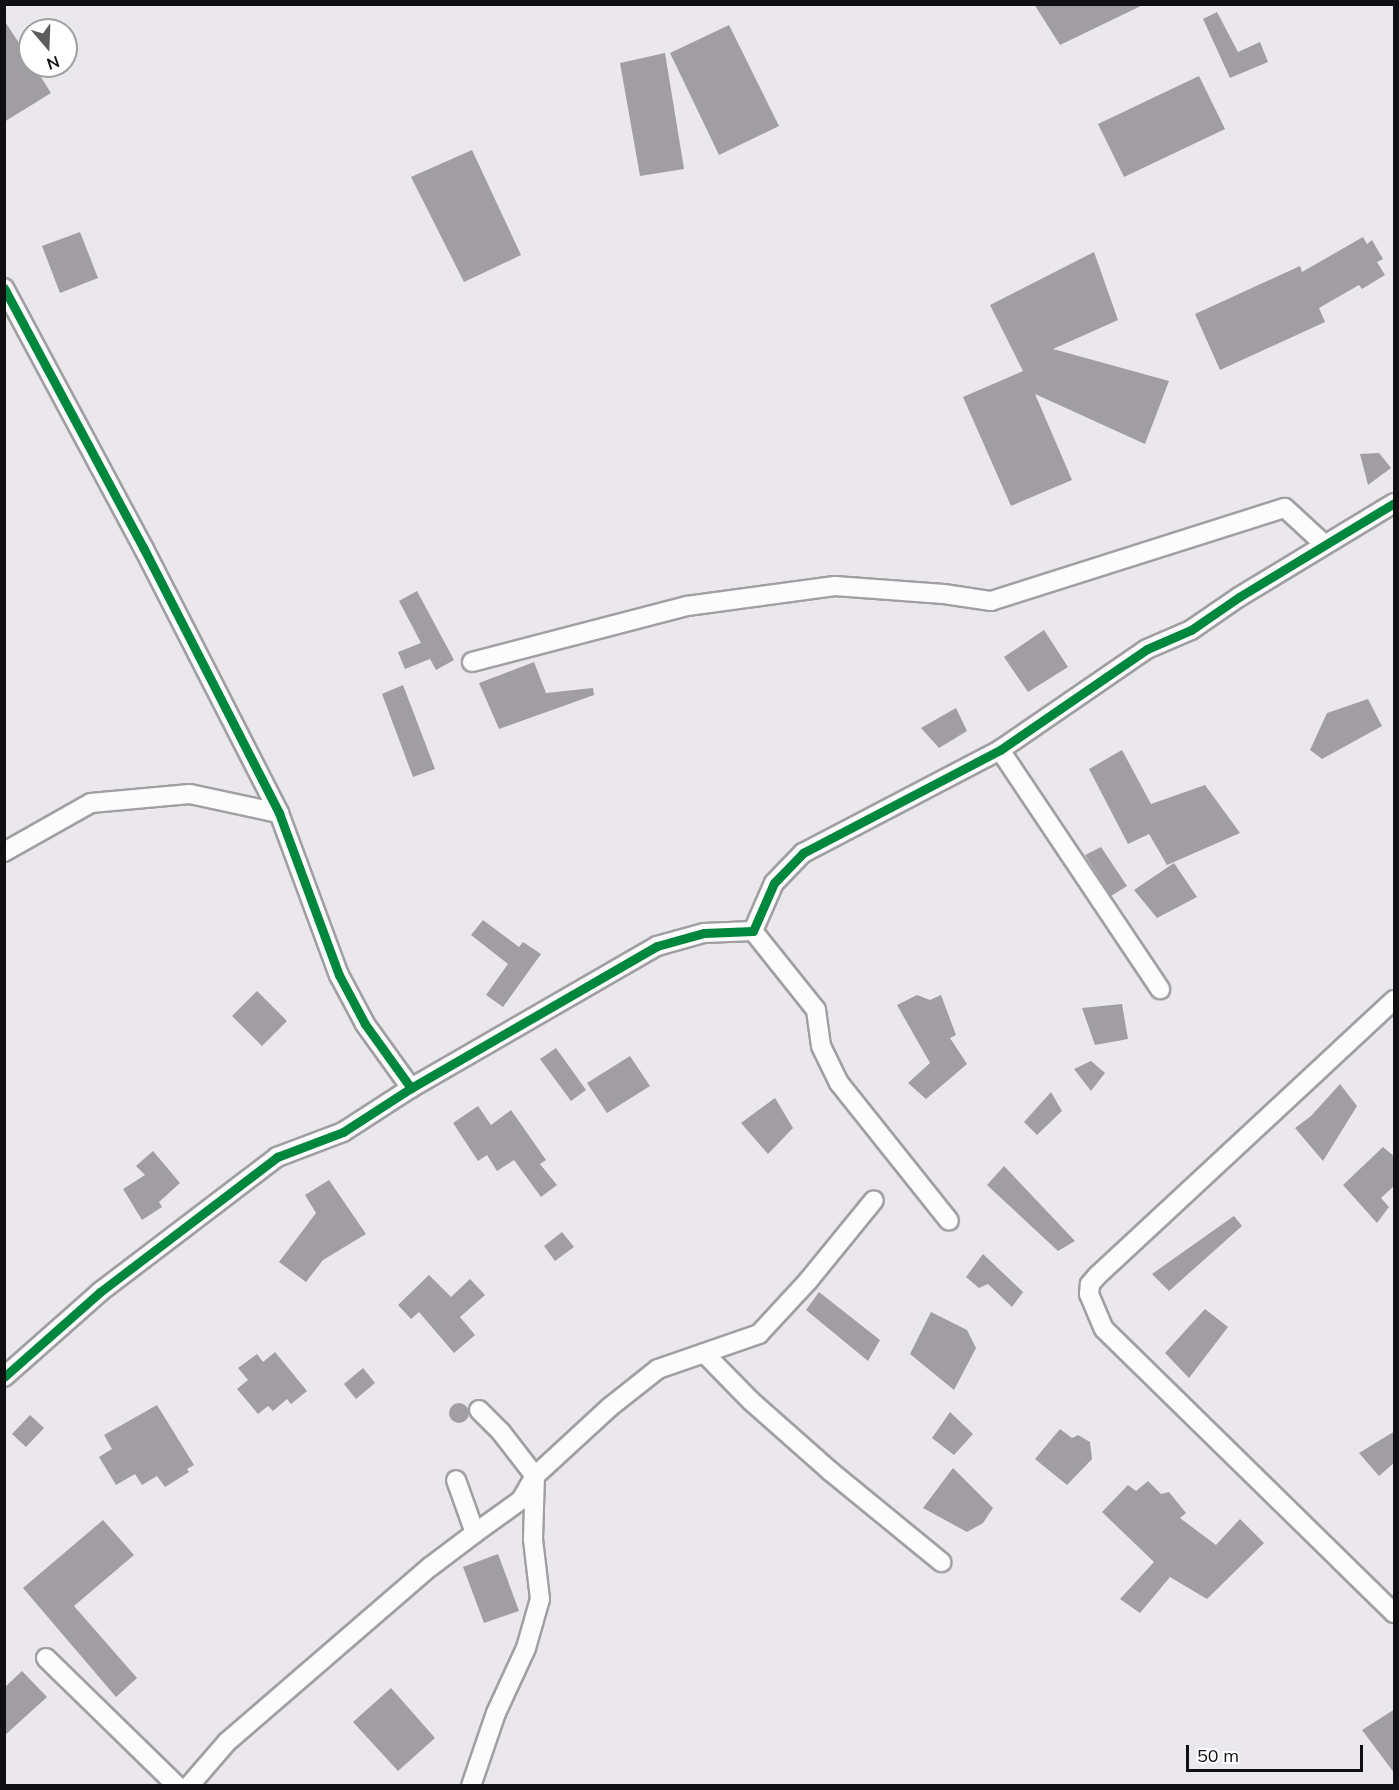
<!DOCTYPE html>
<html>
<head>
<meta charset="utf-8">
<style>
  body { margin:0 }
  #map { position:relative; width:1399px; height:1790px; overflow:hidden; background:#ebe8ed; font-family:Mulish,sans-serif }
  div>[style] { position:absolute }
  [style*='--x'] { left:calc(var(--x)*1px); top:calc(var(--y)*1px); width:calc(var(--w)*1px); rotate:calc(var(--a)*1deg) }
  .building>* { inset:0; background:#a09ea2 }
  .round { border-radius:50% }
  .roads { filter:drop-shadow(2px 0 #a29fa3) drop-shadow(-2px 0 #a29fa3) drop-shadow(0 2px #a29fa3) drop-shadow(0 -2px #a29fa3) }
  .minor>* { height:18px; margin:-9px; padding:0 9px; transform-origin:9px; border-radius:9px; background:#fcfcfc }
  .cycleway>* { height:9px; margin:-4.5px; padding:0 4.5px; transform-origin:4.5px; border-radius:4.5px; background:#00873e }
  span { translate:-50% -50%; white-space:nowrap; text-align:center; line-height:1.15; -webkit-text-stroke:5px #fff; paint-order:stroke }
  .frame { position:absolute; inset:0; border:6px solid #100f11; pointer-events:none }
  .north { position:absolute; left:18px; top:18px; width:60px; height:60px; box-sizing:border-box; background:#fff; border:2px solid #9f9fa0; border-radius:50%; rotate:161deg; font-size:16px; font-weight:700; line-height:24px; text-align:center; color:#100f11 }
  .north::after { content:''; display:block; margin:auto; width:21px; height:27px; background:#5d5b5e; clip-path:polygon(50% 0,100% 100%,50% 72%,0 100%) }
  .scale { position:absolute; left:1186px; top:1745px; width:177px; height:27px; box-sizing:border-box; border:3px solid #100f11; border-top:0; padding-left:8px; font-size:18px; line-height:21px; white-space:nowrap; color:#100f11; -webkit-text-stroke:4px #fff; paint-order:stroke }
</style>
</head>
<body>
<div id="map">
  <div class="building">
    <i style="clip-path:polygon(1034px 4px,1145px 4px,1060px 45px)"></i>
    <i style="clip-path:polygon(1217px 12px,1238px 52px,1260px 42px,1268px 62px,1230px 78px,1203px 19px)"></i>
    <i style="clip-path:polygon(4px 20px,30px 60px,30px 66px,34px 66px,51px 93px,4px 122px)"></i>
    <i style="clip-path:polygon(729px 25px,779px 126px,719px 155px,670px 53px)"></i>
    <i style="clip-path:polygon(665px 53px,684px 169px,640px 176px,620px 63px)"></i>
    <i style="clip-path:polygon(1199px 76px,1225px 129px,1124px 177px,1098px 124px)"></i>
    <i style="clip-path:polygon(472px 150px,521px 255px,464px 282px,411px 177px)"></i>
    <i style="clip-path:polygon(80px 232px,98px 278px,60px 293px,42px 246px)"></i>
    <i style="clip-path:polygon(1363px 237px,1367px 244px,1372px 240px,1383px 259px,1377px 262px,1385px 275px,1362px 289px,1359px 285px,1319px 308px,1325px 322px,1220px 370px,1195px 314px,1300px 266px,1302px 272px)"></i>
    <i style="clip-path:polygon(1094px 252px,1118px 320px,1053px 349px,1169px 381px,1145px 444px,1035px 394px,1072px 480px,1011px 506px,963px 397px,1023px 371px,990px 305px)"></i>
    <i style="clip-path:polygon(1379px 453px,1391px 468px,1368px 485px,1360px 454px)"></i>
    <i style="clip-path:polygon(417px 591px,454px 660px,436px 670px,430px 659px,405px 669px,398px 652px,421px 643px,399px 601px)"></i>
    <i style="clip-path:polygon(1044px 630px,1068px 667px,1028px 692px,1004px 657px)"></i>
    <i style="clip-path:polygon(534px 662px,546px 693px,593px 688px,594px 695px,499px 729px,479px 683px)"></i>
    <i style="clip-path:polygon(403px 685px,435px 769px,413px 777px,382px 694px)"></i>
    <i style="clip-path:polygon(1368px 699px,1382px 726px,1322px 759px,1310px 750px,1327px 713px)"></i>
    <i style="clip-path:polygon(956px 708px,967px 731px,939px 748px,921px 728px)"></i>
    <i style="clip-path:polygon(1122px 750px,1151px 804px,1205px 785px,1240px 833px,1167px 865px,1149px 834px,1128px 844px,1089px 769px)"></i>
    <i style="clip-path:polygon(1101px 847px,1127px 886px,1111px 896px,1085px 855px)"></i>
    <i style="clip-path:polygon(1174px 863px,1197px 897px,1157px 918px,1134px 890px)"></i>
    <i style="clip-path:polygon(483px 920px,519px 947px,523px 942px,541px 954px,503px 1007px,486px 995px,508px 964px,471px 935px)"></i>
    <i style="clip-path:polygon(257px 991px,287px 1021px,262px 1046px,232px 1016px)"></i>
    <i style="clip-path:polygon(917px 995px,930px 1000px,941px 995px,956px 1035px,950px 1038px,967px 1064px,926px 1099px,908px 1083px,930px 1063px,897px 1005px)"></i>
    <i style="clip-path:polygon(1122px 1004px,1128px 1039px,1095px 1045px,1082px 1008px)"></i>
    <i style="clip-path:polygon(556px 1048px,586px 1090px,571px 1101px,540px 1059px)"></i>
    <i style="clip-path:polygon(630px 1056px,650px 1086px,607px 1113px,587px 1083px)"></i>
    <i style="clip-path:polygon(1091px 1061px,1105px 1073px,1091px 1091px,1074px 1069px)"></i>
    <i style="clip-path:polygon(1340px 1084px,1357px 1106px,1323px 1161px,1295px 1128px,1311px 1116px)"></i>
    <i style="clip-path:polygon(1051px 1092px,1062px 1111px,1037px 1135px,1024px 1122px)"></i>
    <i style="clip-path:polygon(775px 1098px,793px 1128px,768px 1154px,741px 1123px)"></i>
    <i style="clip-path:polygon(478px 1106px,491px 1125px,511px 1110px,546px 1160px,540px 1164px,557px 1185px,541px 1197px,514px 1160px,497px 1171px,487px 1155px,478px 1161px,453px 1123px)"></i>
    <i style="clip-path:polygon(1383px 1147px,1395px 1157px,1395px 1185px,1381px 1198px,1389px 1207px,1377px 1223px,1343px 1185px)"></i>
    <i style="clip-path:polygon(153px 1151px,180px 1183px,159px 1202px,162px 1207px,142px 1220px,123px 1189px,145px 1175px,136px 1166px)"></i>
    <i style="clip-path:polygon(1004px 1166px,1075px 1241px,1058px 1251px,987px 1185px)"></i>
    <i style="clip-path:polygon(329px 1180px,366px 1234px,323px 1260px,306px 1282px,279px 1262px,316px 1213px,305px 1195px)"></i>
    <i style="clip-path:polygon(1234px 1216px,1242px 1226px,1169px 1291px,1152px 1274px)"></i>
    <i style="clip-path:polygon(562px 1232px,574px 1247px,555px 1261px,544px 1246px)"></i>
    <i style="clip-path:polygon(983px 1254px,1023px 1292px,1012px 1307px,988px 1284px,979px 1288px,966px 1277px)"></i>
    <i style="clip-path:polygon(429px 1275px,451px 1297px,470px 1279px,485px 1295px,460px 1317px,475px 1335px,454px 1353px,419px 1312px,411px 1319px,398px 1305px)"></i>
    <i style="clip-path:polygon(819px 1292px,880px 1340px,868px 1361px,806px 1310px)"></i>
    <i style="clip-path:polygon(1205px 1309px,1228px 1327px,1189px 1378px,1165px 1353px)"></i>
    <i style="clip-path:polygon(931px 1312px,967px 1330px,976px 1348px,954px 1390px,910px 1354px)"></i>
    <i style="clip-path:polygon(275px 1352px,307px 1391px,291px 1404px,287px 1399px,273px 1411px,268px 1406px,258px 1414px,237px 1389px,248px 1380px,238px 1368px,257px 1354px,263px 1362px)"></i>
    <i style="clip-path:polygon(363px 1368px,375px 1383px,356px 1399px,344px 1384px)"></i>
    <i class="round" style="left:449px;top:1403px;width:20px;height:20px"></i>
    <i style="clip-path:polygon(157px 1405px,194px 1465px,187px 1469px,189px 1472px,165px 1487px,157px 1476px,142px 1485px,135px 1474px,116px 1485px,99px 1457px,112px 1449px,104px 1435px)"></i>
    <i style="clip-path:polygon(950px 1412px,973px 1434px,954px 1455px,932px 1438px)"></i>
    <i style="clip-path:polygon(30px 1415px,44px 1428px,26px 1447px,12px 1434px)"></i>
    <i style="clip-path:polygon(1060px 1429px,1072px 1438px,1078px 1435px,1090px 1442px,1092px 1459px,1067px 1485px,1035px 1459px)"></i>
    <i style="clip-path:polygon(1395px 1431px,1395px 1462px,1379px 1476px,1359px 1453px)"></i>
    <i style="clip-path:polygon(953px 1468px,993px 1508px,983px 1523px,967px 1532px,923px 1508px)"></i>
    <i style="clip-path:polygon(1148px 1481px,1161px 1494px,1169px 1492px,1186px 1513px,1180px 1518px,1216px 1545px,1240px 1519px,1264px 1543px,1207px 1599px,1170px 1577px,1140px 1613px,1120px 1599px,1154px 1562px,1102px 1512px,1128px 1485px,1136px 1491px)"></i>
    <i style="clip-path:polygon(103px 1520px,134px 1555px,74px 1606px,137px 1678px,116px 1697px,23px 1588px)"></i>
    <i style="clip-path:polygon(498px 1554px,519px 1611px,484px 1623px,463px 1567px)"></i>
    <i style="clip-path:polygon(22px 1671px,47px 1697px,4px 1736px,4px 1688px)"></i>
    <i style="clip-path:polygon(391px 1688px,435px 1738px,398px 1771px,353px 1722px)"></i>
    <i style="clip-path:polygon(1395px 1709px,1395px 1774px,1362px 1730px)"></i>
  </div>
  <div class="roads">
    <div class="minor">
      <i style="--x:4;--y:288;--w:296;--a:61.8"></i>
      <i style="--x:144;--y:549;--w:297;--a:62.9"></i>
      <i style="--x:279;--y:813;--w:173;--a:69.7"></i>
      <i style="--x:339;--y:975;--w:55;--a:62"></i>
      <i style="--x:365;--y:1024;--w:79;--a:54.3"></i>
      <i style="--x:472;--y:662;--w:222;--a:-14.6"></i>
      <i style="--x:687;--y:606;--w:149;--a:-7.7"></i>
      <i style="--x:835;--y:586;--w:109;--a:4.2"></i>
      <i style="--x:944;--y:594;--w:48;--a:8.5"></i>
      <i style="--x:991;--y:601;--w:308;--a:-17.6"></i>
      <i style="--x:1285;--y:508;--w:54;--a:42.8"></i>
      <i style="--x:1000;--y:750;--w:288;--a:56.2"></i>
      <i style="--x:4;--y:852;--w:100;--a:-29.4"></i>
      <i style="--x:91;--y:803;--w:99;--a:-5.2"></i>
      <i style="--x:190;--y:794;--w:91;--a:12.1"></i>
      <i style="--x:753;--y:931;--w:101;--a:51.4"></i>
      <i style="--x:816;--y:1010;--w:36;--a:82"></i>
      <i style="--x:821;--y:1046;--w:41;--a:64.1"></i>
      <i style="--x:839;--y:1083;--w:176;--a:51.4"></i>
      <i style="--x:1394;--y:1000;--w:405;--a:137.1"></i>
      <i style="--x:1097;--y:1276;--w:11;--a:131"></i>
      <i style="--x:1090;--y:1284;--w:10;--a:96"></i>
      <i style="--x:1089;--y:1294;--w:38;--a:67"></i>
      <i style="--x:1104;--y:1329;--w:406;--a:44.4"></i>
      <i style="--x:704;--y:1353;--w:67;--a:45.6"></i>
      <i style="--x:751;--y:1401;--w:106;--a:41.5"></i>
      <i style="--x:830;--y:1471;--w:144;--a:39.3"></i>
      <i style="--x:4;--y:1377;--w:128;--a:-41.5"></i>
      <i style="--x:100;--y:1292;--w:223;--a:-37.3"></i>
      <i style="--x:277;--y:1157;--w:71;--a:-20.7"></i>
      <i style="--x:343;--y:1132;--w:81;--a:-32.9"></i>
      <i style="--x:411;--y:1088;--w:284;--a:-30"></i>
      <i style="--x:657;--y:946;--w:49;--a:-15.5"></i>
      <i style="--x:704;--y:933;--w:49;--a:-2.3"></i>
      <i style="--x:753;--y:931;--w:52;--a:-66.4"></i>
      <i style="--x:774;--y:883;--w:42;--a:-46"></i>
      <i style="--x:803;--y:853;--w:222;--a:-27.6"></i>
      <i style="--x:1000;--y:750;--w:178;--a:-34.5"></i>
      <i style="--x:1147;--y:649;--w:48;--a:-23.4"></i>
      <i style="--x:1191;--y:630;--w:58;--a:-34.5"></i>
      <i style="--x:1239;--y:597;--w:181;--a:-31.2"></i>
      <i style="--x:475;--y:1533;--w:57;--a:-35.7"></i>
      <i style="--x:521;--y:1500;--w:28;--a:-60"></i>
      <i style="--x:535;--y:1476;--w:102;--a:-42.6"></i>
      <i style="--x:610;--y:1407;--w:61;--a:-38.4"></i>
      <i style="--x:658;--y:1369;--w:107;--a:-19.1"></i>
      <i style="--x:759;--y:1334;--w:72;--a:-47.2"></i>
      <i style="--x:808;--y:1281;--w:104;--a:-50.8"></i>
      <i style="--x:46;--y:1658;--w:183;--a:44.3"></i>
      <i style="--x:189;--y:1786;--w:58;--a:-49.2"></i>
      <i style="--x:227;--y:1742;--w:268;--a:-40.8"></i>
      <i style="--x:430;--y:1567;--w:56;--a:-37.1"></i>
      <i style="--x:475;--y:1533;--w:56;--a:-109.7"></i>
      <i style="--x:471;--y:1786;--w:77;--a:-71.1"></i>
      <i style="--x:496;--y:1713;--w:72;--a:-65.2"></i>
      <i style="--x:526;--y:1648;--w:51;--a:-74.1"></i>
      <i style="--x:540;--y:1599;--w:60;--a:-96.7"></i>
      <i style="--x:533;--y:1539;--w:63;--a:-88.2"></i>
      <i style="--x:535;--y:1476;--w:56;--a:-127.7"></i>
      <i style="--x:501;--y:1432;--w:31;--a:-135"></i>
    </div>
  </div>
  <div class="cycleway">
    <i style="--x:4;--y:288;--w:296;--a:61.8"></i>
    <i style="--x:144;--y:549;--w:297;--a:62.9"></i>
    <i style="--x:279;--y:813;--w:173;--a:69.7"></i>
    <i style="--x:339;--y:975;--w:55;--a:62"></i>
    <i style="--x:365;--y:1024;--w:79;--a:54.3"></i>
    <i style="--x:4;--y:1377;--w:128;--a:-41.5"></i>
    <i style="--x:100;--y:1292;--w:223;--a:-37.3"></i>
    <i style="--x:277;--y:1157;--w:71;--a:-20.7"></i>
    <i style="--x:343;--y:1132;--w:81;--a:-32.9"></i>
    <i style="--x:411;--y:1088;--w:284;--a:-30"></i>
    <i style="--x:657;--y:946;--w:49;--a:-15.5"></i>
    <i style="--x:704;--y:933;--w:49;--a:-2.3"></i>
    <i style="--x:753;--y:931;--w:52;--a:-66.4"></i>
    <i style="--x:774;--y:883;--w:42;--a:-46"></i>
    <i style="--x:803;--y:853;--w:222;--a:-27.6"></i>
    <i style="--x:1000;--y:750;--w:178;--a:-34.5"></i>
    <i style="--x:1147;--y:649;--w:48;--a:-23.4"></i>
    <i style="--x:1191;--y:630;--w:58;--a:-34.5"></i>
    <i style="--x:1239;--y:597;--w:181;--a:-31.2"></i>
  </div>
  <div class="frame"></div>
  <div class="north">N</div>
  <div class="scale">50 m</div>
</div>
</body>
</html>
